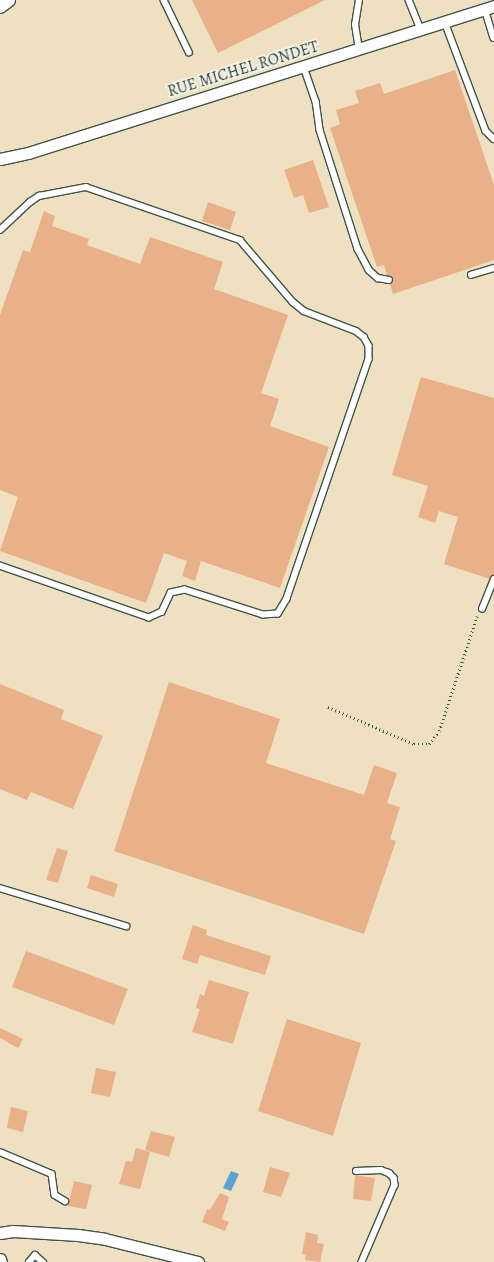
<!DOCTYPE html>
<html>
<head>
<meta charset="utf-8">
<style>
  body { margin:0 }
  #map { position:relative; width:494px; height:1262px; overflow:hidden; background:#eee0c0; font-family:Alegreya,serif }
  div>[style] { position:absolute }
  [style*='--x'] { left:calc(var(--x)*1px); top:calc(var(--y)*1px); width:calc(var(--w)*1px); rotate:calc(var(--a)*1deg) }
  .water>* { inset:0; background:#5aa2d0 }
  .building>* { inset:0; background:#e8b189 }
  .path>* { height:2.5px; margin-top:-1.25px; transform-origin:0; background:repeating-linear-gradient(90deg,#3e5549 0 1px,transparent 0 4px) }
  .roads { filter:drop-shadow(1px 0 #3e5549) drop-shadow(-1px 0 #3e5549) drop-shadow(0 1px #3e5549) drop-shadow(0 -1px #3e5549) }
  .service>* { height:5.5px; margin:-2.75px; padding:0 2.75px; transform-origin:2.75px; border-radius:2.75px; background:#fff }
  .minor>* { height:11px; margin:-5.5px; padding:0 5.5px; transform-origin:5.5px; border-radius:5.5px; background:#fff }
  .tertiary>* { height:14px; margin:-7px; padding:0 7px; transform-origin:7px; border-radius:7px; background:#fff }
  span { translate:-50% -50%; white-space:nowrap; text-align:center; line-height:1.15; -webkit-text-stroke:3.5px #f7f3e8; paint-order:stroke }
  .street-label { font-size:16px; color:#1f3d34 }
</style>
</head>
<body>
<div id="map">
  <div class="water">
    <i style="clip-path:polygon(231px 1171px,239px 1174px,231px 1191px,223px 1188px)"></i>
  </div>
  <div class="building">
    <i style="clip-path:polygon(192px 0,325px 0,218px 53px)"></i>
    <i style="clip-path:polygon(455px 70px,494px 185px,494px 260px,393px 294px,390px 284px,393px 278px,387px 275px,384px 265px,377px 267px,330px 128px,340px 124px,336px 110px,359px 103px,355px 91px,380px 83px,384px 94px)"></i>
    <i style="clip-path:polygon(313px 160px,329px 207px,309px 213px,303px 195px,294px 198px,284px 170px)"></i>
    <i style="clip-path:polygon(208px 202px,236px 212px,230px 230px,202px 221px)"></i>
    <i style="clip-path:polygon(44px 211px,55px 216px,52px 226px,89px 239px,87px 245px,140px 264px,150px 237px,223px 262px,214px 289px,288px 315px,261px 393px,279px 399px,270px 426px,329px 447px,280px 588px,201px 561px,195px 581px,182px 576px,187px 561px,164px 553px,146px 603px,0 551px,18px 497px,0 490px,0 315px,23px 250px,30px 252px)"></i>
    <i style="clip-path:polygon(421px 377px,494px 398px,494px 575px,490px 579px,444px 564px,458px 517px,439px 511px,435px 523px,418px 517px,428px 486px,392px 475px)"></i>
    <i style="clip-path:polygon(169px 682px,280px 719px,266px 763px,364px 795px,374px 765px,397px 773px,387px 803px,400px 807px,390px 839px,396px 841px,364px 934px,114px 851px)"></i>
    <i style="clip-path:polygon(0 684px,64px 710px,61px 719px,103px 736px,73px 809px,31px 792px,27px 800px,0 789px)"></i>
    <i style="clip-path:polygon(57px 848px,68px 851px,58px 883px,46px 880px)"></i>
    <i style="clip-path:polygon(91px 875px,118px 884px,114px 897px,87px 888px)"></i>
    <i style="clip-path:polygon(193px 925px,207px 930px,206px 935px,271px 956px,265px 975px,200px 955px,197px 964px,182px 959px)"></i>
    <i style="clip-path:polygon(26px 951px,128px 989px,114px 1025px,12px 987px)"></i>
    <i style="clip-path:polygon(209px 980px,249px 992px,233px 1044px,192px 1032px,200px 1009px,196px 1008px,200px 994px,204px 996px)"></i>
    <i style="clip-path:polygon(287px 1019px,361px 1043px,333px 1136px,258px 1111px)"></i>
    <i style="clip-path:polygon(0 1028px,23px 1039px,18px 1048px,0 1038px)"></i>
    <i style="clip-path:polygon(96px 1068px,116px 1072px,110px 1097px,91px 1093px)"></i>
    <i style="clip-path:polygon(11px 1107px,28px 1111px,23px 1132px,7px 1128px)"></i>
    <i style="clip-path:polygon(151px 1131px,175px 1137px,169px 1157px,145px 1150px)"></i>
    <i style="clip-path:polygon(136px 1148px,150px 1152px,140px 1189px,119px 1184px,126px 1161px,132px 1162px)"></i>
    <i style="clip-path:polygon(270px 1167px,290px 1173px,281px 1197px,263px 1192px)"></i>
    <i style="clip-path:polygon(355px 1175px,375px 1178px,371px 1201px,353px 1199px)"></i>
    <i style="clip-path:polygon(74px 1181px,92px 1185px,86px 1209px,68px 1206px)"></i>
    <i style="clip-path:polygon(220px 1193px,229px 1197px,222px 1219px,229px 1222px,225px 1231px,202px 1222px,207px 1209px,210px 1210px)"></i>
    <i style="clip-path:polygon(306px 1232px,318px 1235px,317px 1243px,324px 1244px,320px 1262px,305px 1260px,306px 1255px,302px 1254px)"></i>
  </div>
  <div class="path">
    <i style="--x:328;--y:707;--w:94;--a:23.3"></i>
    <i style="--x:414;--y:744;--w:15;--a:0"></i>
    <i style="--x:429;--y:744;--w:16;--a:-52"></i>
    <i style="--x:439;--y:731;--w:121;--a:-71.7"></i>
  </div>
  <div class="roads">
    <div class="service">
      <i style="--x:164;--y:0;--w:58;--a:64.3"></i>
      <i style="--x:409;--y:0;--w:32;--a:68"></i>
      <i style="--x:485;--y:9;--w:30;--a:73"></i>
      <i style="--x:445;--y:22;--w:116;--a:69.4"></i>
      <i style="--x:486;--y:131;--w:11;--a:45"></i>
      <i style="--x:359;--y:50;--w:25;--a:-99"></i>
      <i style="--x:355;--y:25;--w:25;--a:-81"></i>
      <i style="--x:304;--y:67;--w:36;--a:71"></i>
      <i style="--x:316;--y:101;--w:29;--a:82"></i>
      <i style="--x:320;--y:130;--w:125;--a:72.3"></i>
      <i style="--x:358;--y:249;--w:24;--a:62"></i>
      <i style="--x:369;--y:270;--w:12;--a:42"></i>
      <i style="--x:378;--y:278;--w:11;--a:10"></i>
      <i style="--x:0;--y:230;--w:41;--a:-43"></i>
      <i style="--x:30;--y:202;--w:11;--a:-34"></i>
      <i style="--x:39;--y:196;--w:48;--a:-10.8"></i>
      <i style="--x:86;--y:187;--w:163;--a:19"></i>
      <i style="--x:240;--y:240;--w:82;--a:49.5"></i>
      <i style="--x:293;--y:302;--w:14;--a:39"></i>
      <i style="--x:304;--y:311;--w:56;--a:21"></i>
      <i style="--x:356;--y:331;--w:10;--a:37"></i>
      <i style="--x:364;--y:337;--w:10;--a:61"></i>
      <i style="--x:369;--y:346;--w:13;--a:90"></i>
      <i style="--x:369;--y:359;--w:254;--a:108.9"></i>
      <i style="--x:287;--y:599;--w:17;--a:121"></i>
      <i style="--x:278;--y:614;--w:15;--a:176"></i>
      <i style="--x:263;--y:615;--w:82;--a:-162.2"></i>
      <i style="--x:185;--y:590;--w:14;--a:168"></i>
      <i style="--x:171;--y:593;--w:21;--a:115"></i>
      <i style="--x:162;--y:612;--w:14;--a:155"></i>
      <i style="--x:149;--y:618;--w:158;--a:-160.8"></i>
      <i style="--x:471;--y:275;--w:24;--a:-17"></i>
      <i style="--x:482;--y:609;--w:32;--a:-68"></i>
      <i style="--x:0;--y:888;--w:132;--a:16.8"></i>
      <i style="--x:0;--y:1152;--w:56;--a:22.9"></i>
      <i style="--x:52;--y:1174;--w:21;--a:82"></i>
      <i style="--x:55;--y:1195;--w:12;--a:31"></i>
      <i style="--x:356;--y:1171;--w:25;--a:-2"></i>
      <i style="--x:381;--y:1170;--w:9;--a:21"></i>
      <i style="--x:389;--y:1173;--w:7;--a:45"></i>
      <i style="--x:394;--y:1178;--w:7;--a:82"></i>
      <i style="--x:395;--y:1185;--w:84;--a:113.2"></i>
      <i style="--x:29;--y:1262;--w:9;--a:-49"></i>
      <i style="--x:35;--y:1255;--w:11;--a:41"></i>
    </div>
    <div class="minor">
      <i style="--x:0;--y:159;--w:29;--a:-12"></i>
      <i style="--x:28;--y:153;--w:489;--a:-17.5"></i>
      <i style="--x:0;--y:1233;--w:13;--a:-9"></i>
      <i style="--x:13;--y:1231;--w:65;--a:3.5"></i>
      <i style="--x:78;--y:1235;--w:27;--a:8"></i>
      <i style="--x:105;--y:1239;--w:96;--a:13.9"></i>
      <i style="--x:0;--y:1259;--w:3;--a:72"></i>
    </div>
    <div class="tertiary">
      <i style="--x:0;--y:6;--w:10;--a:-37"></i>
    </div>
  </div>
  <div class="street-label">
    <span style="left:243px;top:69px;rotate:-17deg">RUE MICHEL RONDET</span>
  </div>
</div>
</body>
</html>
